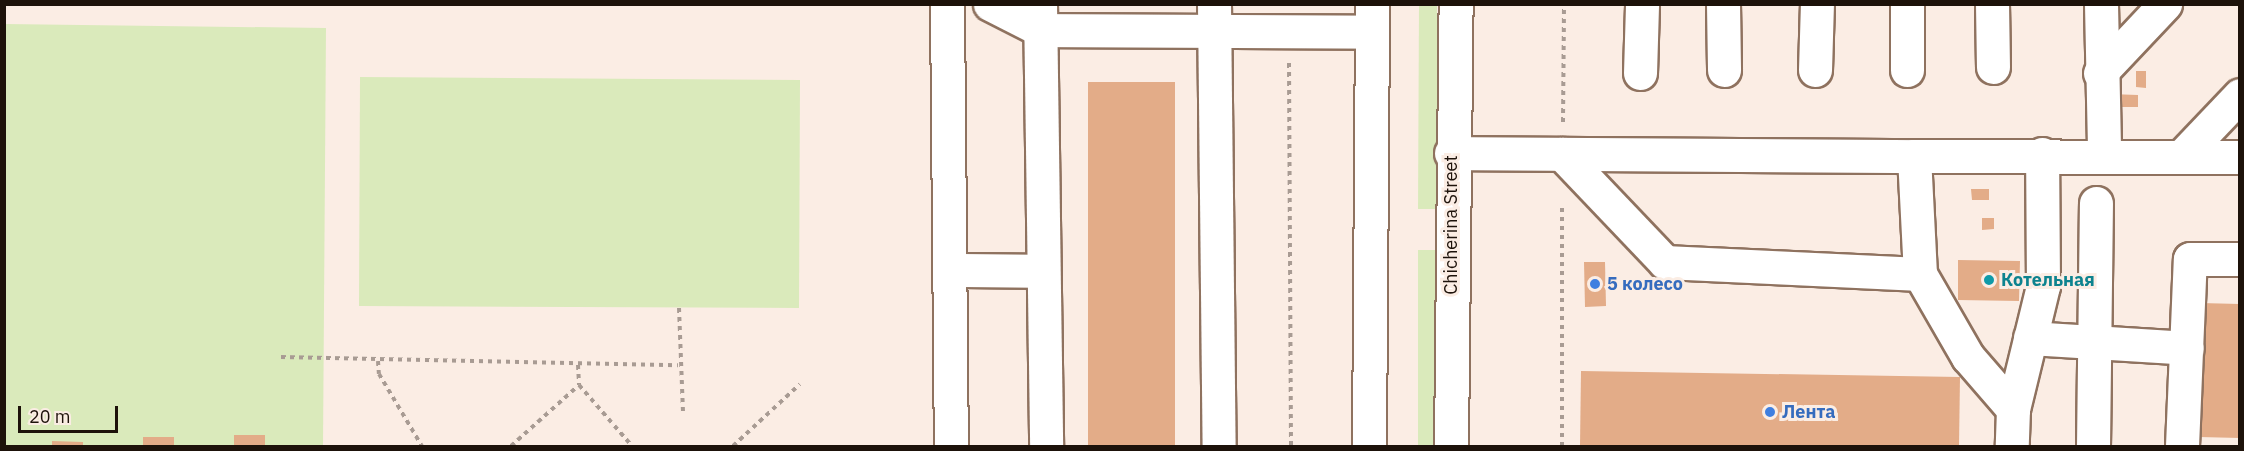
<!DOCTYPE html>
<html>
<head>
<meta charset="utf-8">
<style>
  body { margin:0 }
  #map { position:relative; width:2244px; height:451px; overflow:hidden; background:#fbede4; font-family:"IBM Plex Sans",sans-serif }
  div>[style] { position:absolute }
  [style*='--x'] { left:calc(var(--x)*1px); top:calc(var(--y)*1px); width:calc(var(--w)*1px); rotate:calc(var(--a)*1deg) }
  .green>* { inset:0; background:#daeabb }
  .building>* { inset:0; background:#e3ac88 }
  .path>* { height:4px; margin-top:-2px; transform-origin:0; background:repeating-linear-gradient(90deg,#a89b93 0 4.5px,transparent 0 9px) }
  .roads { filter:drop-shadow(2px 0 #8f725f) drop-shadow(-2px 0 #8f725f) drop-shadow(0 2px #8f725f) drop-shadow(0 -2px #8f725f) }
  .minor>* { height:33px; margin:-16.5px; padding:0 16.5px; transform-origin:16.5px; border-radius:16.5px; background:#fff }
  .major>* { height:33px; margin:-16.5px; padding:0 16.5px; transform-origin:16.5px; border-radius:16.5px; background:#fff }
  .dots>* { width:16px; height:16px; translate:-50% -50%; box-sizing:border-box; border:3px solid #fbede4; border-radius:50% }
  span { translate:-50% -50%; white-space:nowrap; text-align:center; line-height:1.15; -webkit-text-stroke:6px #fbede4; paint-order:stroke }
  .street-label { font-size:18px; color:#1d120a }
  .culture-label { font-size:18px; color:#0d838f; font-weight:700 }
  .left { translate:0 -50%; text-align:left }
  .shop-label { font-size:18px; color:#366cbe; font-weight:700 }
  .frame { position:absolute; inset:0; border:6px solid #1d120a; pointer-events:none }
  .scale { position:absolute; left:18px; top:406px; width:100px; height:27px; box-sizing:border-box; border:3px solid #1d120a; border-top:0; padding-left:8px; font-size:18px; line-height:21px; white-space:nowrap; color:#1d120a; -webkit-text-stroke:4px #fbede4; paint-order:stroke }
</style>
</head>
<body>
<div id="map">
  <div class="green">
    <i style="clip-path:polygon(1419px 5px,1437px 5px,1437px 209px,1418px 209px)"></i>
    <i style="clip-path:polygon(5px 24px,326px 28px,323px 446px,5px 446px)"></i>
    <i style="clip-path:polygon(360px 77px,800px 80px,799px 308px,359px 306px)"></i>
    <i style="clip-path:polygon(1418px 250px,1437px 250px,1436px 446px,1418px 446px)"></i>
  </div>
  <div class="building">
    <i style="clip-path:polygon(2136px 71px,2146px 71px,2146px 88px,2136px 87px)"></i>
    <i style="clip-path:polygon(1088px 82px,1175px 82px,1175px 446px,1088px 446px)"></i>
    <i style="clip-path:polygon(2110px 94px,2138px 95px,2138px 107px,2109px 107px)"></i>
    <i style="clip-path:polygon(1971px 189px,1989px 189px,1989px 200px,1972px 200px)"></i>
    <i style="clip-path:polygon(1982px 218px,1994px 218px,1994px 229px,1982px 230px)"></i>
    <i style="clip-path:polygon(1958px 260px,2020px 261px,2019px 301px,1958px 300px)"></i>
    <i style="clip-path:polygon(1584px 262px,1605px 262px,1606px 306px,1585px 307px)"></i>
    <i style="clip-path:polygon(2200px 303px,2240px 304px,2240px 438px,2199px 437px)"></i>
    <i style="clip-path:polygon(1581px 371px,1960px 377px,1959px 446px,1580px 446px)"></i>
    <i style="clip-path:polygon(234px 435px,265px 435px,265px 446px,234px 446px)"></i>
    <i style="clip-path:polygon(143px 437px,174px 437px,174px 446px,143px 446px)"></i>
    <i style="clip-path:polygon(52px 441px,83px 442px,83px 446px,52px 446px)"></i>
  </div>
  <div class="path">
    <i style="--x:1289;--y:63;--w:383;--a:89.7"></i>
    <i style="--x:1563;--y:122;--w:118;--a:-89.5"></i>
    <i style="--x:679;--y:308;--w:105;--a:87.8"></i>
    <i style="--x:281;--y:357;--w:397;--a:1.2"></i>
    <i style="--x:378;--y:361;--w:13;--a:86"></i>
    <i style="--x:379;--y:374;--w:84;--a:59.2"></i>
    <i style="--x:578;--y:365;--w:20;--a:87"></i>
    <i style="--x:579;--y:385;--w:81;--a:49"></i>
    <i style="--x:511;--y:446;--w:91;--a:-41.9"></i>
    <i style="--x:733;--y:446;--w:91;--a:-42.8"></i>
    <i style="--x:1562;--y:446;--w:242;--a:-90"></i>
  </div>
  <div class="roads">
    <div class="minor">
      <i style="--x:947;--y:4;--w:442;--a:89.5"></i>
      <i style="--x:990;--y:4;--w:57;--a:27"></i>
      <i style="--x:1041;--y:30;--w:331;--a:0.3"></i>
      <i style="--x:1040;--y:4;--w:442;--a:89.2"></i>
      <i style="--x:1214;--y:4;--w:442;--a:89.4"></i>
      <i style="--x:1723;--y:4;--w:66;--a:89.1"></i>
      <i style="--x:1992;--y:4;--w:63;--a:89.1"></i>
      <i style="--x:2101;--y:4;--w:148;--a:88.8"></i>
      <i style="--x:1815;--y:70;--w:66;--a:-88.3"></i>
      <i style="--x:1907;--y:70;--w:66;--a:-90"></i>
      <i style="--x:1640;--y:73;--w:69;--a:-88.3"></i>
      <i style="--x:2100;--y:73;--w:95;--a:-46.7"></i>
      <i style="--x:1451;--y:153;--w:463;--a:0.4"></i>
      <i style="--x:1914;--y:156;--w:118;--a:87.1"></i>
      <i style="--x:1920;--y:274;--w:96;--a:60"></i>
      <i style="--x:1968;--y:357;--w:69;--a:49.1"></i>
      <i style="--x:2013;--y:409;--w:37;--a:92"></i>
      <i style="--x:1562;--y:154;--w:149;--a:46.4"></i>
      <i style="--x:1665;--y:262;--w:255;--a:2.7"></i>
      <i style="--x:1914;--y:156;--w:326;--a:0.2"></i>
      <i style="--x:2182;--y:156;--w:84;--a:-46.4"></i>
      <i style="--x:953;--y:270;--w:90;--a:0.6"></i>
      <i style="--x:2030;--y:338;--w:157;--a:3.6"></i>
      <i style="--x:2013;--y:409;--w:127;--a:-76.3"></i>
      <i style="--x:2043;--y:286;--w:132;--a:-90.4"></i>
      <i style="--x:2093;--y:446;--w:243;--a:-89.3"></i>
      <i style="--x:2182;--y:446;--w:187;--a:-87.6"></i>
      <i style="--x:2190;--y:259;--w:50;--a:0"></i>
    </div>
    <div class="major">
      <i style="--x:1369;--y:446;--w:442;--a:-89.6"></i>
      <i style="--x:1451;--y:446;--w:442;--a:-89.4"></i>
    </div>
  </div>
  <div class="dots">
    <i style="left:1989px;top:280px;background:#0f9aa8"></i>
    <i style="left:1595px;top:284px;background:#3f7fe0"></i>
    <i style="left:1770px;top:412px;background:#3f7fe0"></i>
  </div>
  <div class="street-label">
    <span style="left:1451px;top:225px;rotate:-90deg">Chicherina Street</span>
  </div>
  <div class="culture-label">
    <span class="left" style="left:2001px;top:280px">Котельная</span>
  </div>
  <div class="shop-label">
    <span class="left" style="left:1607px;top:284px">5 колесо</span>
    <span class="left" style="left:1782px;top:412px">Лента</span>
  </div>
  <div class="frame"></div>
  <div class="scale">20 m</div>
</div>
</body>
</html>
